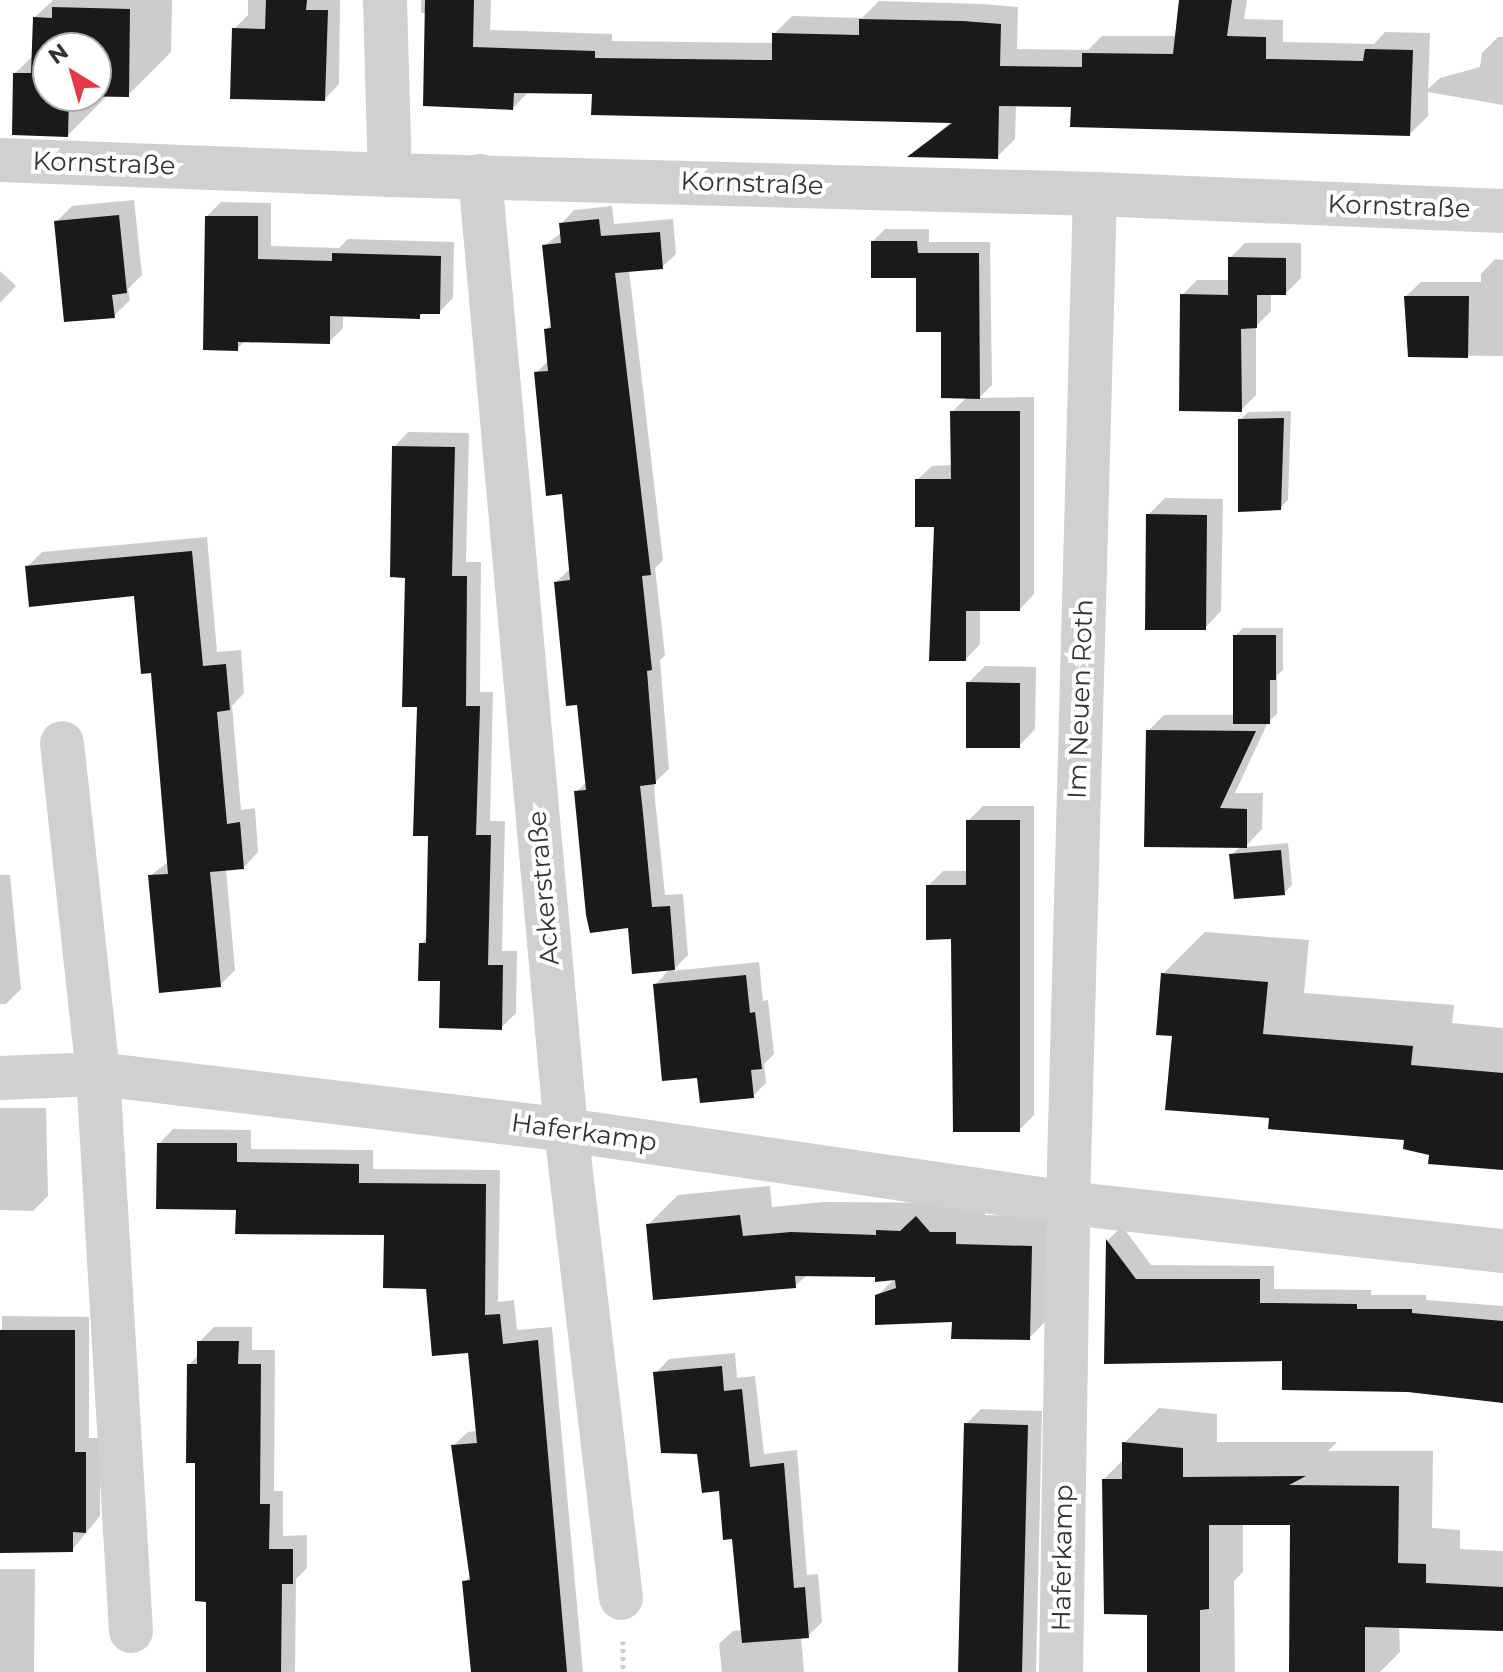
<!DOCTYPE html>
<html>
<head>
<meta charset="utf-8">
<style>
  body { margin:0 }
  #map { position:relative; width:1503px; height:1672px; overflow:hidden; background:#fff; font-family:Montserrat,sans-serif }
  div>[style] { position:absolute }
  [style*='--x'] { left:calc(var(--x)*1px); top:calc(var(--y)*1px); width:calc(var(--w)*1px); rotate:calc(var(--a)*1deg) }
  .shadow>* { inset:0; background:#0003 }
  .building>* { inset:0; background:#1a1a1a }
  .path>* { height:5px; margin-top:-2.5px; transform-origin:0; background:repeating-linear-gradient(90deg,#cdcdcd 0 4px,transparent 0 8px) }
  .minor>* { height:44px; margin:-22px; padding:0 22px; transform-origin:22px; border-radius:22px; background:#d0d0d0 }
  span { translate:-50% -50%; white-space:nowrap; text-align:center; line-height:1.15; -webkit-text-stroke:8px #fff; paint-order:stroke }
  .street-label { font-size:26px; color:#333 }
  .north { position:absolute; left:32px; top:32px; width:80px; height:80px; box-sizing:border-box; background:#fff; border:2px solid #adadad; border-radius:50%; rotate:323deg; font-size:22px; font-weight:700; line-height:32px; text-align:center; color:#333 }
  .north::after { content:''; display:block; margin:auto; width:28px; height:36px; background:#e63946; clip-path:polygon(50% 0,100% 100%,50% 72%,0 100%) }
</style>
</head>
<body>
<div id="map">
  <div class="shadow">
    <i style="clip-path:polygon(evenodd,53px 0,172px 0,171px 52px,128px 95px,108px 95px,68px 135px,15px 73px,34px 55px,34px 18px,53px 0,48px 48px,96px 48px,96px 96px,48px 96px,48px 48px)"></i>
    <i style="clip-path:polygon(248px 0,340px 0,339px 84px,325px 99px,234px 29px,248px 15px)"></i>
    <i style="clip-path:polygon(421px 0,491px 0,490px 30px,612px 34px,612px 41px,774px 43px,774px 34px,792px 16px,862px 18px,879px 1px,982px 4px,1018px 7px,1017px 49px,1088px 50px,1102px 36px,1177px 36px,1181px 0,1247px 0,1244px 19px,1283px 20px,1283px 42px,1374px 44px,1385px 32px,1430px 33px,1428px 89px,1440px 78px,1480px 67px,1482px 53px,1498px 37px,1503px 37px,1503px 105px,1428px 92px,1428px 116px,1410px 134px,1073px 105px,1016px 104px,1015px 139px,997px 157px,912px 155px,952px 121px,594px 92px,529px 91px,513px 108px,427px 13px,421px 13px)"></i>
    <i style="clip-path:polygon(134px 200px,142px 275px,128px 289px,130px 300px,114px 316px,56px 222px,72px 206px)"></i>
    <i style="clip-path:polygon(221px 202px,271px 203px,271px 246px,339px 248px,348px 239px,454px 242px,453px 298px,439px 312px,424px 312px,419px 317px,343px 315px,343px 328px,329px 342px,246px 340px,237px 349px,207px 216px)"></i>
    <i style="clip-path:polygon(612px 206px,614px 224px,673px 219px,676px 254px,662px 267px,629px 270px,663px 560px,655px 568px,665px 655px,660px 660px,669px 769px,654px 783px,655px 799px,665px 895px,683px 894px,688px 955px,672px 971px,759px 962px,763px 1001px,768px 1000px,774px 1054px,764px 1064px,766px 1083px,753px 1096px,699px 1076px,655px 985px,670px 969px,630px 926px,576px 792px,587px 782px,578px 703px,556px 582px,571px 568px,564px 492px,536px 373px,549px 360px,546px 330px,552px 323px,544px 246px,562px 232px,561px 224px,574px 210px)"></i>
    <i style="clip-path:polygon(885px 229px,929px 229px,929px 242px,990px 242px,992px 385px,979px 398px,1034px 397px,1034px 594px,1020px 609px,980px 609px,980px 644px,966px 659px,936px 525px,917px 480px,932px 466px,953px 465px,952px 412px,968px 396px,918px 276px,873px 241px)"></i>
    <i style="clip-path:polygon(1245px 243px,1301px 243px,1301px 278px,1286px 293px,1271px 293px,1271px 311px,1256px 326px,1256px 395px,1241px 410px,1182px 295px,1197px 280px,1230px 280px,1230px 258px)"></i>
    <i style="clip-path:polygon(1495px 259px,1503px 260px,1503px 356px,1410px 355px,1406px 296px,1421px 282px,1481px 282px,1481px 274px)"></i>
    <i style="clip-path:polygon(0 271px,16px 286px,0 303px)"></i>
    <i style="clip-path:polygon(1291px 411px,1288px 500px,1280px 508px,1240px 420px,1248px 412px)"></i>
    <i style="clip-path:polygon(408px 432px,469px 433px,466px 562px,481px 562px,480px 692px,493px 692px,490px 821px,505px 821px,502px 951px,517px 951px,516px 1013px,501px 1028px,442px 980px,421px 944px,428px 936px,430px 834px,394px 447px)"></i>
    <i style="clip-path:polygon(1165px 498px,1223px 499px,1221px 611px,1205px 628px,1148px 515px)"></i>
    <i style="clip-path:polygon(207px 537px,217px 652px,241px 650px,244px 693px,232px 706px,241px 810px,255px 808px,258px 852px,244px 867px,226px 869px,235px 970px,220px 985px,150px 876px,169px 861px,153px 671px,136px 594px,27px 567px,42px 552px)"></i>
    <i style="clip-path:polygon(1243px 628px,1283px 628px,1283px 670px,1277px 675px,1277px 714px,1268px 722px,1235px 793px,1263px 793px,1262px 829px,1245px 847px,1288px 843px,1292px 885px,1284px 893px,1231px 855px,1241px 846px,1148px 731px,1164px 715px,1235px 715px,1235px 636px)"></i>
    <i style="clip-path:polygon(985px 666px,1036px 667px,1035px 729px,1019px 746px,968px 683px)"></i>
    <i style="clip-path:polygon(983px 806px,1034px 806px,1034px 1115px,1019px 1130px,953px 937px,928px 886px,943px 871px,968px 871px,968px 821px)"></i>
    <i style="clip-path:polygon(0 875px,10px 875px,21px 989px,6px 1004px,0 1004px)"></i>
    <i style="clip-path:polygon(1205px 932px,1309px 940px,1304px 993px,1454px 1005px,1452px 1023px,1503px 1028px,1503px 1168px,1431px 1153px,1407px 1138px,1271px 1116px,1174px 1034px,1163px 974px)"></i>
    <i style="clip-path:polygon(0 1108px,46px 1108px,48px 1196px,33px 1211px,0 1210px)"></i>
    <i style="clip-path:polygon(173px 1129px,251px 1130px,251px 1149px,373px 1150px,373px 1169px,500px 1170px,498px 1302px,514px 1300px,517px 1330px,552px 1327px,583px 1672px,479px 1672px,465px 1582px,471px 1575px,453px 1446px,468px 1432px,477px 1431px,470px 1351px,427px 1287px,386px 1233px,238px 1208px,159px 1144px)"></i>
    <i style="clip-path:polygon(770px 1186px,772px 1207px,823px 1202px,985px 1203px,985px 1215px,1061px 1217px,1059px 1308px,1029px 1338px,877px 1296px,895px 1278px,808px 1274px,795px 1286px,648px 1225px,678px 1195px)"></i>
    <i style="clip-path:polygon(1122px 1226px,1151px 1265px,1274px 1266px,1274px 1289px,1371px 1290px,1371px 1295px,1426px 1295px,1426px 1300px,1503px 1306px,1503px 1401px,1408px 1392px,1284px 1388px,1284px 1359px,1106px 1362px,1108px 1240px)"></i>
    <i style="clip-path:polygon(2px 1316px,89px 1317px,89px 1438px,100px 1438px,100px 1516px,72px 1550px,0 1551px)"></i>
    <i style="clip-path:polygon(214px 1327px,252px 1327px,252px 1350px,275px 1350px,274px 1491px,283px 1491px,283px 1536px,307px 1535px,307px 1568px,296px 1579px,295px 1672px,207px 1672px,208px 1600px,189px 1365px,199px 1354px,199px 1342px)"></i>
    <i style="clip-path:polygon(735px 1353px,737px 1378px,755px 1376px,764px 1454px,797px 1450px,807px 1575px,818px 1574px,822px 1622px,808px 1636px,801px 1636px,804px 1672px,722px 1672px,719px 1644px,733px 1631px,743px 1630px,734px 1537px,720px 1489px,656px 1373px,669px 1359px)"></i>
    <i style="clip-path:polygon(1159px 1408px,1217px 1414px,1217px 1442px,1337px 1442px,1328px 1451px,1433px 1451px,1432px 1528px,1460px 1530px,1460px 1549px,1503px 1551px,1503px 1629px,1399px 1626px,1400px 1652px,1380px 1672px,1291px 1672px,1292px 1523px,1243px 1523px,1243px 1572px,1234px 1581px,1235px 1672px,1149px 1672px,1149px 1613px,1104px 1479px,1124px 1459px,1124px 1443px)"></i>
    <i style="clip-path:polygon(981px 1409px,1042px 1411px,1036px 1672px,960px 1672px,966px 1424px)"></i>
    <i style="clip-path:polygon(0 1569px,35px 1569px,34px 1672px,0 1672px)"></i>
  </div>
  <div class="building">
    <i style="clip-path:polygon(266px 0,307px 0,306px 10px,328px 10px,325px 101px,230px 99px,232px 28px,265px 29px)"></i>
    <i style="clip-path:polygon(425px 0,474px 0,473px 47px,595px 51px,595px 58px,772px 60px,772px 33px,859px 35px,859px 19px,963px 21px,1001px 24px,1000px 66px,1082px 67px,1082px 53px,1173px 54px,1179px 0,1232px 0,1227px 36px,1266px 37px,1266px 59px,1363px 61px,1365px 49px,1413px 50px,1410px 136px,1070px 127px,1071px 107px,999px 106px,998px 159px,907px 157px,952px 123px,591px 115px,592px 94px,514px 93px,513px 110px,423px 106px)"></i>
    <i style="clip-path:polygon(evenodd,52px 7px,130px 9px,129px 97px,69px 96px,68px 137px,12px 135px,13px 73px,31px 73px,33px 17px,52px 18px,52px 7px,48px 48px,96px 48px,96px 96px,48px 96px,48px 48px)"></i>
    <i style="clip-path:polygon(119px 215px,127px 293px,112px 295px,115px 318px,64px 322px,54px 221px)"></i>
    <i style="clip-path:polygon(205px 216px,258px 216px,258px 259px,332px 261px,332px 253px,441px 256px,440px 314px,420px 314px,420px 319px,330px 316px,330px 344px,238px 342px,238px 351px,203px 350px)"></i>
    <i style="clip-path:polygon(599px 219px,601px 236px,660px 232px,663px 269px,615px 273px,651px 575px,642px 576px,652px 670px,647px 671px,656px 784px,640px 786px,643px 813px,652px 907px,670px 906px,675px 970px,632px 974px,628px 928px,590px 933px,586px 915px,574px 791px,586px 790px,577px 705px,566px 706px,554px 582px,570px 580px,562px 494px,546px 496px,534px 372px,548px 371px,544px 329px,551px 328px,542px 245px,561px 243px,559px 223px)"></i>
    <i style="clip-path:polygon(871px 241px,917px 241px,918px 253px,979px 253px,980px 399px,941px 398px,941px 332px,916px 332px,916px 278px,871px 278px)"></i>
    <i style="clip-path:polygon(1228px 257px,1286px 258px,1286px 295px,1257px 295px,1257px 328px,1241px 329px,1242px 412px,1179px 411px,1180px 294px,1228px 295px)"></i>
    <i style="clip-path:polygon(1404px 296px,1469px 296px,1468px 358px,1408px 357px)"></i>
    <i style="clip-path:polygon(950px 411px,1020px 411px,1020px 611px,966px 611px,966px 661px,929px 661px,934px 527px,915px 527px,915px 479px,951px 479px)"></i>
    <i style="clip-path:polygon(1284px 418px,1281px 510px,1238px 512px,1238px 419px)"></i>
    <i style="clip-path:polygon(392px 446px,455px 447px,452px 576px,467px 576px,466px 706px,480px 706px,476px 835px,491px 835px,488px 965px,503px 965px,502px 1030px,439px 1028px,440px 981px,418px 981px,419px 943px,426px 943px,428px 836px,413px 836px,417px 707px,402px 707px,405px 578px,390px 577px)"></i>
    <i style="clip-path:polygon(1146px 514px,1207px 515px,1206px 630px,1145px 630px)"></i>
    <i style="clip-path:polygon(192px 551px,203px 666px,226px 664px,230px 710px,217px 712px,227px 824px,240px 822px,244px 869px,210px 872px,221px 987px,159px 993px,148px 875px,168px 874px,151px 673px,141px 674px,134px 596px,29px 607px,25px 566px)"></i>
    <i style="clip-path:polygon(1233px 635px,1276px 635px,1276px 680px,1270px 680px,1270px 724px,1233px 724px)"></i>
    <i style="clip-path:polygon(966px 682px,1020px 683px,1020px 748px,966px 748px)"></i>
    <i style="clip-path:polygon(1146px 730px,1256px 731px,1220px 808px,1247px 809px,1247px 848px,1144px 847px)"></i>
    <i style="clip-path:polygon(966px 820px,1020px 820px,1020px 1132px,953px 1132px,951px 939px,926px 940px,926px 885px,966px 885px)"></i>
    <i style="clip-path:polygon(1281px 850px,1285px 895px,1234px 899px,1229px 854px)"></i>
    <i style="clip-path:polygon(1161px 973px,1268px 982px,1263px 1034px,1413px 1046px,1411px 1065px,1503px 1073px,1503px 1170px,1428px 1164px,1429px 1155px,1403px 1149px,1404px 1140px,1268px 1129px,1269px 1118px,1165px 1110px,1172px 1036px,1156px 1035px)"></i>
    <i style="clip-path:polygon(746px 975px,750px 1013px,755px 1012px,762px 1069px,751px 1070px,754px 1098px,700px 1103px,697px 1078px,662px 1081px,653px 984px)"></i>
    <i style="clip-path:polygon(157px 1143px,237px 1143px,237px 1162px,359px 1164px,359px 1183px,486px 1184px,485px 1315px,500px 1314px,503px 1344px,538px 1340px,567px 1672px,471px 1672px,462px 1581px,470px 1580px,451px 1445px,477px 1443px,468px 1353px,432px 1356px,426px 1289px,383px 1288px,384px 1235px,235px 1234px,236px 1210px,156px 1209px)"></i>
    <i style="clip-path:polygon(740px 1215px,743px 1236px,791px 1232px,876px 1235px,876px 1230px,900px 1231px,916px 1216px,930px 1232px,956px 1232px,956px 1244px,1032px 1246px,1030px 1340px,951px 1339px,952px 1322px,875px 1325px,875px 1295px,896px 1288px,895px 1280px,875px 1282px,875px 1277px,795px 1276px,796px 1288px,653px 1300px,646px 1224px)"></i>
    <i style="clip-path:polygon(1106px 1239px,1136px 1279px,1260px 1279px,1260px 1303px,1357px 1304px,1357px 1309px,1412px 1309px,1412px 1313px,1503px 1321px,1503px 1403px,1408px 1392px,1282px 1390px,1282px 1361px,1104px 1364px)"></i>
    <i style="clip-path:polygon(0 1330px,75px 1330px,75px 1452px,86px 1452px,86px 1533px,73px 1532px,73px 1552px,0 1553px)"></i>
    <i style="clip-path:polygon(197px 1341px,239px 1341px,238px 1364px,261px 1364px,260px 1504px,270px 1504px,269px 1549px,293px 1549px,293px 1584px,282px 1584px,281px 1672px,206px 1672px,206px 1602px,195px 1601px,195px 1463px,186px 1463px,187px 1364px,197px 1364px)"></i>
    <i style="clip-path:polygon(722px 1366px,724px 1391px,742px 1389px,750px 1467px,784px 1463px,794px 1588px,805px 1587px,809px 1638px,742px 1643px,732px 1539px,723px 1540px,719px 1491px,702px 1493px,697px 1454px,661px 1453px,653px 1372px)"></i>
    <i style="clip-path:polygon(964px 1423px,1028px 1425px,1022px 1672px,958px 1672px)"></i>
    <i style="clip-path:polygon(1122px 1442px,1183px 1448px,1183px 1477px,1306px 1476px,1289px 1485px,1399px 1486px,1398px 1563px,1426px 1564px,1426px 1583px,1503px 1587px,1503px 1631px,1365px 1627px,1365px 1672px,1289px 1672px,1290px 1525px,1209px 1525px,1209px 1609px,1200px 1610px,1200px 1672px,1147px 1672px,1147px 1615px,1104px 1614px,1102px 1479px,1122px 1479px)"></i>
  </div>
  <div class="path">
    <i style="--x:623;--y:1641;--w:31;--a:90"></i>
  </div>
  <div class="minor">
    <i style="--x:385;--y:0;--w:175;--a:88.4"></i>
    <i style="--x:0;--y:160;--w:390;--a:2.2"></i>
    <i style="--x:390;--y:175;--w:705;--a:1.54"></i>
    <i style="--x:1095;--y:194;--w:408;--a:2.4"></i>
    <i style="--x:480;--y:176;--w:958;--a:84.85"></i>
    <i style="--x:566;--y:1130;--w:471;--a:83.3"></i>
    <i style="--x:62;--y:743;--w:333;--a:83.8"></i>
    <i style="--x:98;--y:1074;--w:558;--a:86.61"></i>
    <i style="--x:0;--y:1078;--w:98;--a:-2.3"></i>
    <i style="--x:98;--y:1074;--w:471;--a:6.8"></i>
    <i style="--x:566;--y:1130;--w:507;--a:8.27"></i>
    <i style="--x:1068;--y:1203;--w:438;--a:6.3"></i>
    <i style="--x:1061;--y:1672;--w:469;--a:-89.1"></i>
    <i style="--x:1068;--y:1203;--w:1009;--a:-88.47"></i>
  </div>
  <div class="street-label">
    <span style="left:104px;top:164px;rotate:2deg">Kornstraße</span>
    <span style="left:752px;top:184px;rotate:2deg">Kornstraße</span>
    <span style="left:1399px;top:207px;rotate:2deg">Kornstraße</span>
    <span style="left:1081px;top:699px;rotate:-88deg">Im Neuen Roth</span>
    <span style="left:544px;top:888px;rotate:-95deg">Ackerstraße</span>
    <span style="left:584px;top:1133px;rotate:8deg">Haferkamp</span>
    <span style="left:1063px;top:1558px;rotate:-89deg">Haferkamp</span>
  </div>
  <div class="north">N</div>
</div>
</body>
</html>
